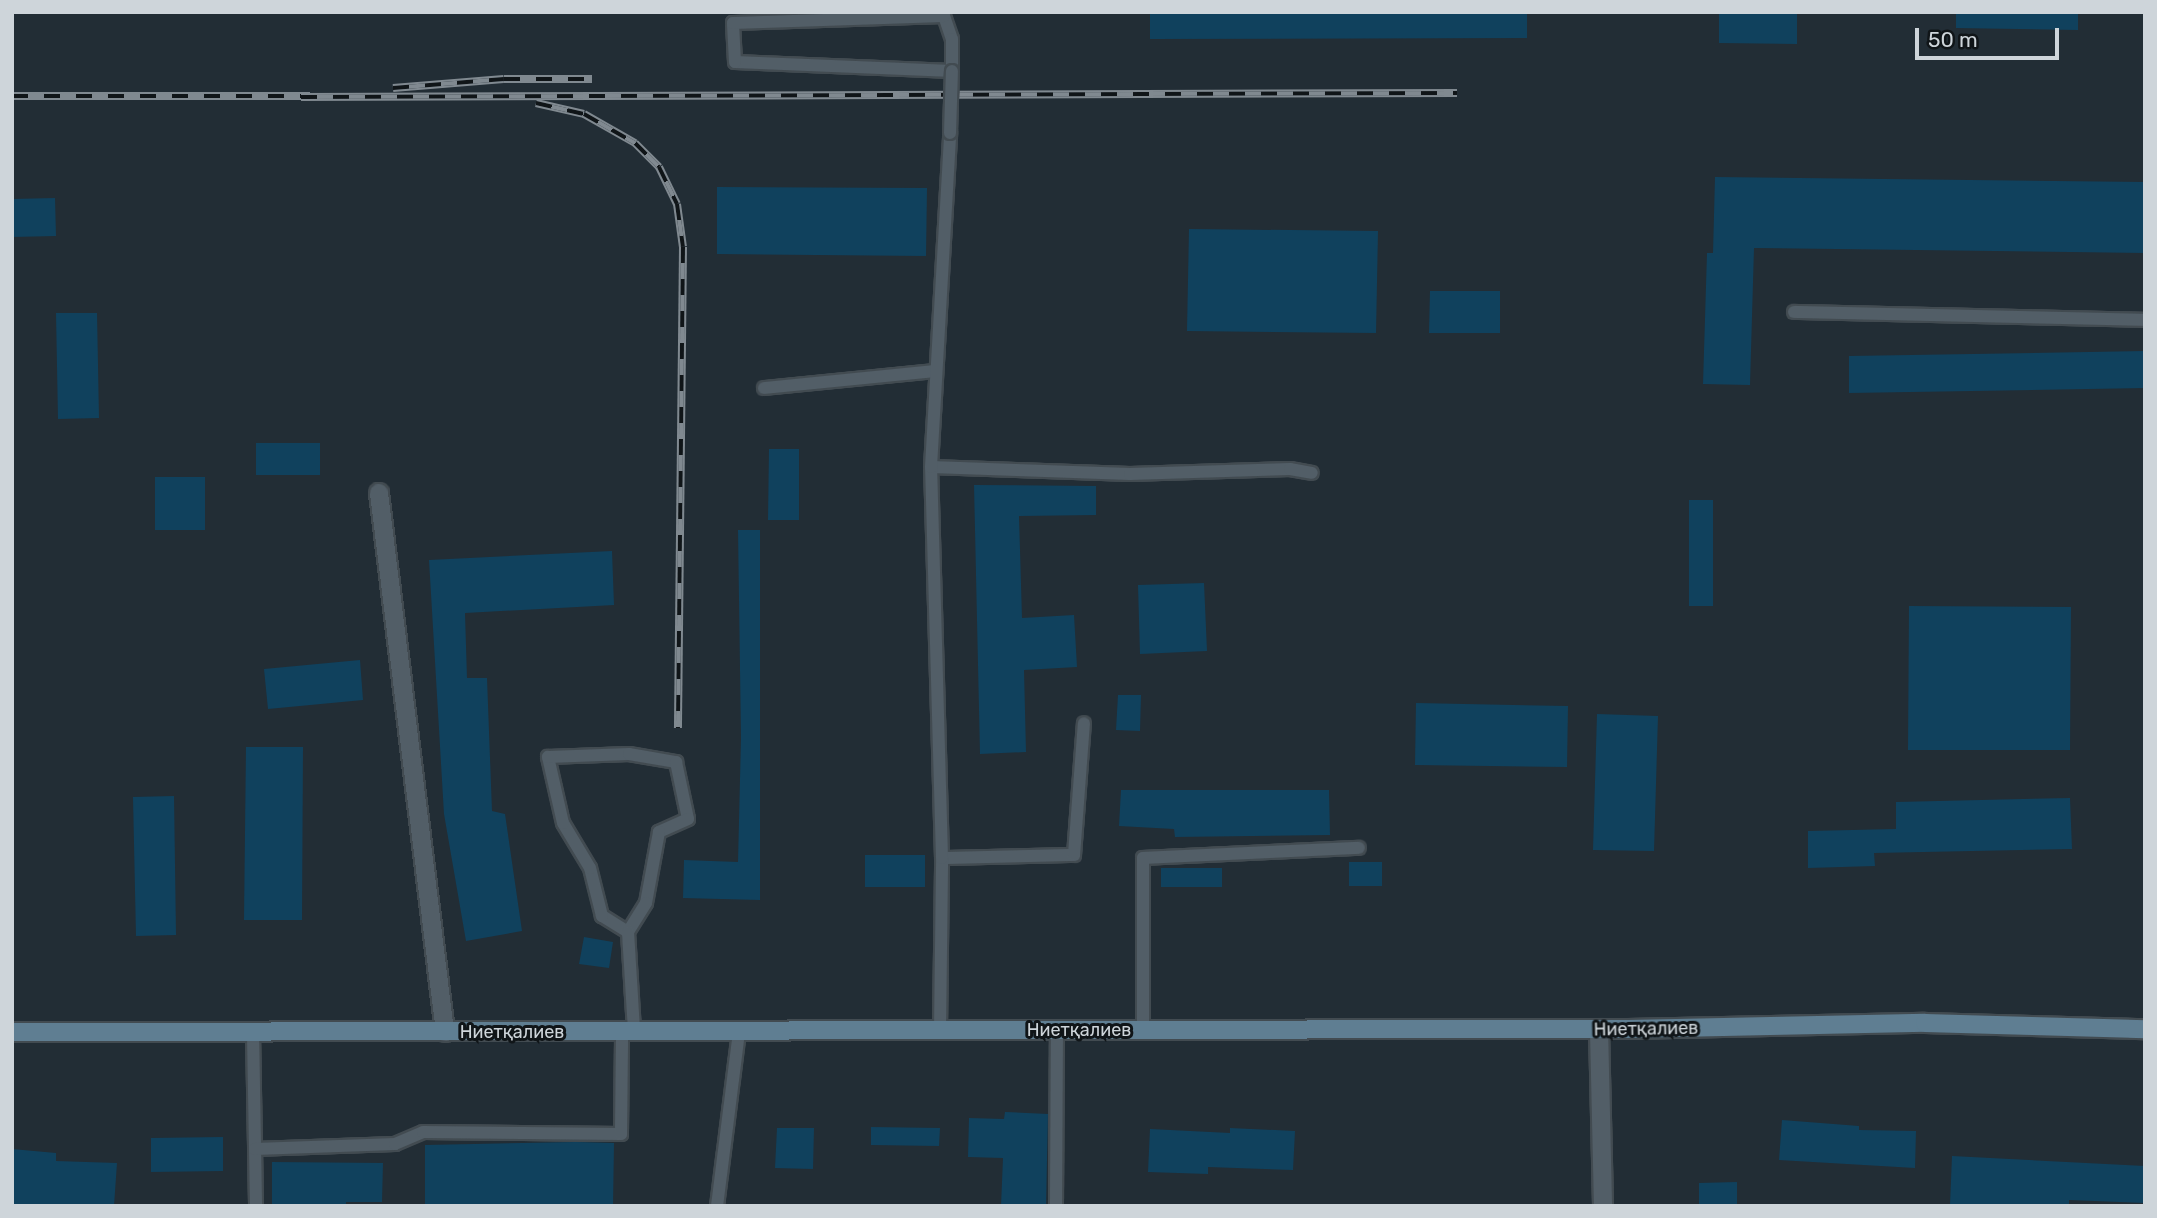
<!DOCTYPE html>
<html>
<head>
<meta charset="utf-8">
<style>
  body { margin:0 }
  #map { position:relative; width:2157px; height:1218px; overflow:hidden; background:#222d35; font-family:Rubik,sans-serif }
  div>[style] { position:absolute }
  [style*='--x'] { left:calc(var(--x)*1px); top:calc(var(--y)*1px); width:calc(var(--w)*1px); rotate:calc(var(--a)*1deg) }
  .building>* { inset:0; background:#10415d }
  .roads { filter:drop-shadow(2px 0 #424b51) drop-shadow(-2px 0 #424b51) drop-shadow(0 2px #424b51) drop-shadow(0 -2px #424b51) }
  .lane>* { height:12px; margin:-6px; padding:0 6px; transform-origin:6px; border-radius:6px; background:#525e67 }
  .street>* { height:18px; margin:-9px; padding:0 9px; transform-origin:9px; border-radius:9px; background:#525e67 }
  .secondary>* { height:18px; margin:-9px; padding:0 9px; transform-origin:9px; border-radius:9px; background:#5f7e92 }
  .rail>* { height:8px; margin-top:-4px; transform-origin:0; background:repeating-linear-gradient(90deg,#101518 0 16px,#808990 0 32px); box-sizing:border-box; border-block:2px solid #808990 }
  .bridges { filter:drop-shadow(2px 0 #424b51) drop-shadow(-2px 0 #424b51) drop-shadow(0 2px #424b51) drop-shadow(0 -2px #424b51) }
  .lane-bridge>* { height:12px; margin:-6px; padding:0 6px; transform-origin:6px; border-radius:6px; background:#525e67 }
  span { translate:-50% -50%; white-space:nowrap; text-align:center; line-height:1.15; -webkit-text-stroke:6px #101518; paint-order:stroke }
  .street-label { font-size:18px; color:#ced5da }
  .frame { position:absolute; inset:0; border:14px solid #ced5da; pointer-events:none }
  .scale { position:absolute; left:1915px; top:28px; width:144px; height:32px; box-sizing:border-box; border:4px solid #ced5da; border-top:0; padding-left:9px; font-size:21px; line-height:24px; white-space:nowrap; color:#ced5da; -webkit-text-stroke:5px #101518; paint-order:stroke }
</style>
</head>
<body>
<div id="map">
  <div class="building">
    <i style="clip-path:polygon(1150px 12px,1527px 12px,1527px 38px,1150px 39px)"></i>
    <i style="clip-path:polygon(1719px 12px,1797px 12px,1797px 44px,1719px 43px)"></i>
    <i style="clip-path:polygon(1956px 12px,2078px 12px,2078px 30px,1956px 28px)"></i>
    <i style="clip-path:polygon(1715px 177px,2145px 182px,2145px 253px,1754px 248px,1750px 385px,1703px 384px,1707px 253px,1713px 253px)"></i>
    <i style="clip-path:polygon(717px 187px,927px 188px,926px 256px,717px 254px)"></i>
    <i style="clip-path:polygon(55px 198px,56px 236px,12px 237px,12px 199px)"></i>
    <i style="clip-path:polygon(1189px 229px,1378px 231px,1376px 333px,1187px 331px)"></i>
    <i style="clip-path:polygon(1430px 291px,1500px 291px,1500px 333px,1429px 333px)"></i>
    <i style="clip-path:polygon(56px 313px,97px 313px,99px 418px,58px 419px)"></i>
    <i style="clip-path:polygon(2145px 351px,2145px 388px,1849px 393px,1849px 356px)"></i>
    <i style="clip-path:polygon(256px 443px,320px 443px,320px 475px,256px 475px)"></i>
    <i style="clip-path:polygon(769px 449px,799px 449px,799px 520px,768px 520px)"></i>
    <i style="clip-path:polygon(155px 477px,205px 477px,205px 530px,155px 530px)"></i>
    <i style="clip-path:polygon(974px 485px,1096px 486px,1096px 515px,1019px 516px,1022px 618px,1074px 615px,1077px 667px,1024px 670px,1026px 752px,980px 754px)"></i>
    <i style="clip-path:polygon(1689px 500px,1713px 500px,1713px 606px,1689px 606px)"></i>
    <i style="clip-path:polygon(738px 530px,760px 530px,760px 900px,683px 898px,684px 860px,738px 862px,741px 738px)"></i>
    <i style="clip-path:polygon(612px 551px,614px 605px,465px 613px,467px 678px,487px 678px,492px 811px,505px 814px,522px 931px,466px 941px,444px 814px,429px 560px)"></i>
    <i style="clip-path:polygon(1204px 583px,1207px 651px,1140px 654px,1138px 585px)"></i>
    <i style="clip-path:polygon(1909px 606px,2071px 607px,2070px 750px,1908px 750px)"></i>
    <i style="clip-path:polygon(360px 660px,363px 700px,268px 709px,264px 669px)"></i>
    <i style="clip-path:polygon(1118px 695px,1141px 695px,1140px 731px,1116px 730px)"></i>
    <i style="clip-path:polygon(1416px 703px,1568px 706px,1567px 767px,1415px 765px)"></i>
    <i style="clip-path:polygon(1597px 714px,1658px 716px,1654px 851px,1593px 850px)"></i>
    <i style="clip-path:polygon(246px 747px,303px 747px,302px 920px,244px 920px)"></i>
    <i style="clip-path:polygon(1121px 790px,1329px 790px,1330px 835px,1175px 837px,1174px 829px,1119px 826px)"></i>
    <i style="clip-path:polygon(174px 796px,176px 935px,136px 936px,133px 797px)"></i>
    <i style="clip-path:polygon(2070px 798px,2072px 849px,1874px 853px,1875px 866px,1808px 868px,1808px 831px,1896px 829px,1896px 802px)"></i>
    <i style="clip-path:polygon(865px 855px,925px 855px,925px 887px,865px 887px)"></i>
    <i style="clip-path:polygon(1349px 862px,1382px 862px,1382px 886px,1349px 886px)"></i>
    <i style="clip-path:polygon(1161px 868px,1222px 868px,1222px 887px,1161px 887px)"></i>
    <i style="clip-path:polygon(584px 937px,613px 942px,609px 968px,579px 964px)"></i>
    <i style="clip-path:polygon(1005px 1112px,1048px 1114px,1046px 1206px,1001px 1206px,1003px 1158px,968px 1157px,969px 1118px,1004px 1119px)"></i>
    <i style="clip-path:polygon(1782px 1120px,1859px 1126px,1859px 1130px,1916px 1131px,1915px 1168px,1779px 1160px)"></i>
    <i style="clip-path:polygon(871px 1127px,940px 1128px,939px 1146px,871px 1145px)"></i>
    <i style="clip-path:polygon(777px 1128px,814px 1128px,813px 1169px,775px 1168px)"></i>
    <i style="clip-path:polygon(1230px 1128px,1295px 1131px,1293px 1170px,1208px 1167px,1208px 1174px,1148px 1172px,1150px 1129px,1230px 1133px)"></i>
    <i style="clip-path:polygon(223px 1137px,223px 1171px,151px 1172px,151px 1138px)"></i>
    <i style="clip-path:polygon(576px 1142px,614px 1143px,613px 1206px,425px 1206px,425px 1145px)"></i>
    <i style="clip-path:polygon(12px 1149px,56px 1153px,56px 1161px,117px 1163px,114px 1206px,12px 1206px)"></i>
    <i style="clip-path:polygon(1952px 1156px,2145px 1166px,2145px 1203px,2069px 1200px,2069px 1206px,1950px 1205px)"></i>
    <i style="clip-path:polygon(272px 1162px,383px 1163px,382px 1202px,346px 1202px,346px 1206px,272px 1206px)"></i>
    <i style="clip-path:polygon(1737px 1182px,1737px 1206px,1699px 1206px,1699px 1183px)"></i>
  </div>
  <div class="roads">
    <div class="lane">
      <i style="--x:943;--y:12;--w:4;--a:76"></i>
      <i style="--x:944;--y:16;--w:24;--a:71"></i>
      <i style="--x:952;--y:39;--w:32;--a:90"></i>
      <i style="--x:952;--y:71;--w:217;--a:-177.6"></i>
      <i style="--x:735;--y:62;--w:39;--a:-93"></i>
      <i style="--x:733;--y:23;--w:211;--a:-1.9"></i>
      <i style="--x:1794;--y:312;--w:351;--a:1.3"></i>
      <i style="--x:764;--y:388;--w:171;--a:-5.7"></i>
      <i style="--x:931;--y:467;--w:199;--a:2"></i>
      <i style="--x:1130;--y:474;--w:160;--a:-1.8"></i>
      <i style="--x:1290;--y:469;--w:22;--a:10"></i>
      <i style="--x:942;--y:858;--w:132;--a:-1.3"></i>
      <i style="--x:1074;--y:855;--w:132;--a:-85.7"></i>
      <i style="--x:628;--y:932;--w:31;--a:-148"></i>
      <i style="--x:602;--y:916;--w:49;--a:-104"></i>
      <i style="--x:590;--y:868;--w:52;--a:-121"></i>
      <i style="--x:563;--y:823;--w:68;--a:-102.8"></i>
      <i style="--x:548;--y:757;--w:81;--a:-2.1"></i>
      <i style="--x:629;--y:754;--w:48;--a:9.7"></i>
      <i style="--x:676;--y:762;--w:58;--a:78.1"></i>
      <i style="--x:688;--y:819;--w:32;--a:156"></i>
      <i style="--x:659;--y:832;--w:72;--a:100.4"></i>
      <i style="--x:646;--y:903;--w:34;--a:122"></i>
      <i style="--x:628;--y:932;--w:99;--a:86.5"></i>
      <i style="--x:1143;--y:1030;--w:172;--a:-90"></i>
      <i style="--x:1143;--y:858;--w:216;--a:-2.7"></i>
      <i style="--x:940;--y:1031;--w:173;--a:-89.3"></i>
      <i style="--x:942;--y:858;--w:391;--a:-91.6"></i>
      <i style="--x:931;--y:467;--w:335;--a:-86.7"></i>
      <i style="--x:253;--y:1032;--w:174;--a:89"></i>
      <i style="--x:255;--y:1149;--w:140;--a:-2"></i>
      <i style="--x:395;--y:1144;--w:30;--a:-23"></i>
      <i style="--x:423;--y:1132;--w:198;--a:0.6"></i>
      <i style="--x:621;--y:1134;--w:103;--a:-89.4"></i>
      <i style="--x:717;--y:1206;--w:176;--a:-82.8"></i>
      <i style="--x:1056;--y:1206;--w:176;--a:-89.7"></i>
    </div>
    <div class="street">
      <i style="--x:379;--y:493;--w:543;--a:83.02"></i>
      <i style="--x:1599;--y:1029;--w:177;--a:88.7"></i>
    </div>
    <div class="secondary">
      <i style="--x:12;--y:1032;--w:1616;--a:-0.11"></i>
      <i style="--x:1628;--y:1029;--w:297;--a:-1.2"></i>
      <i style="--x:1925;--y:1023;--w:220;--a:1.6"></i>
    </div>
  </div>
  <div class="rail">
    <i style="--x:393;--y:88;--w:111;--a:-4.6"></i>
    <i style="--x:504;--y:79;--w:88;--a:0"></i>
    <i style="--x:12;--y:96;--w:298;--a:0"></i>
    <i style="--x:301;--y:97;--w:1156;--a:-0.2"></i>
    <i style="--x:536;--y:103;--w:49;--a:12.9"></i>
    <i style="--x:584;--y:114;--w:59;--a:29.6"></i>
    <i style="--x:635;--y:143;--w:34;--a:45"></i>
    <i style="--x:659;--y:167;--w:41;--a:64.1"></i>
    <i style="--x:677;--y:204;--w:43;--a:82.1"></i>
    <i style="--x:683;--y:247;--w:481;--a:90.6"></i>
  </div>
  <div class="bridges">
    <div class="lane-bridge">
      <i style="--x:950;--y:133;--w:62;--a:-88.2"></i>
    </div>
  </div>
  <div class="street-label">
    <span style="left:1646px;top:1029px;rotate:-1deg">Ниетқалиев</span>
    <span style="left:1079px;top:1030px">Ниетқалиев</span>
    <span style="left:512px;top:1032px">Ниетқалиев</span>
  </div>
  <div class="frame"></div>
  <div class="scale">50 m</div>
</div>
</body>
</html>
